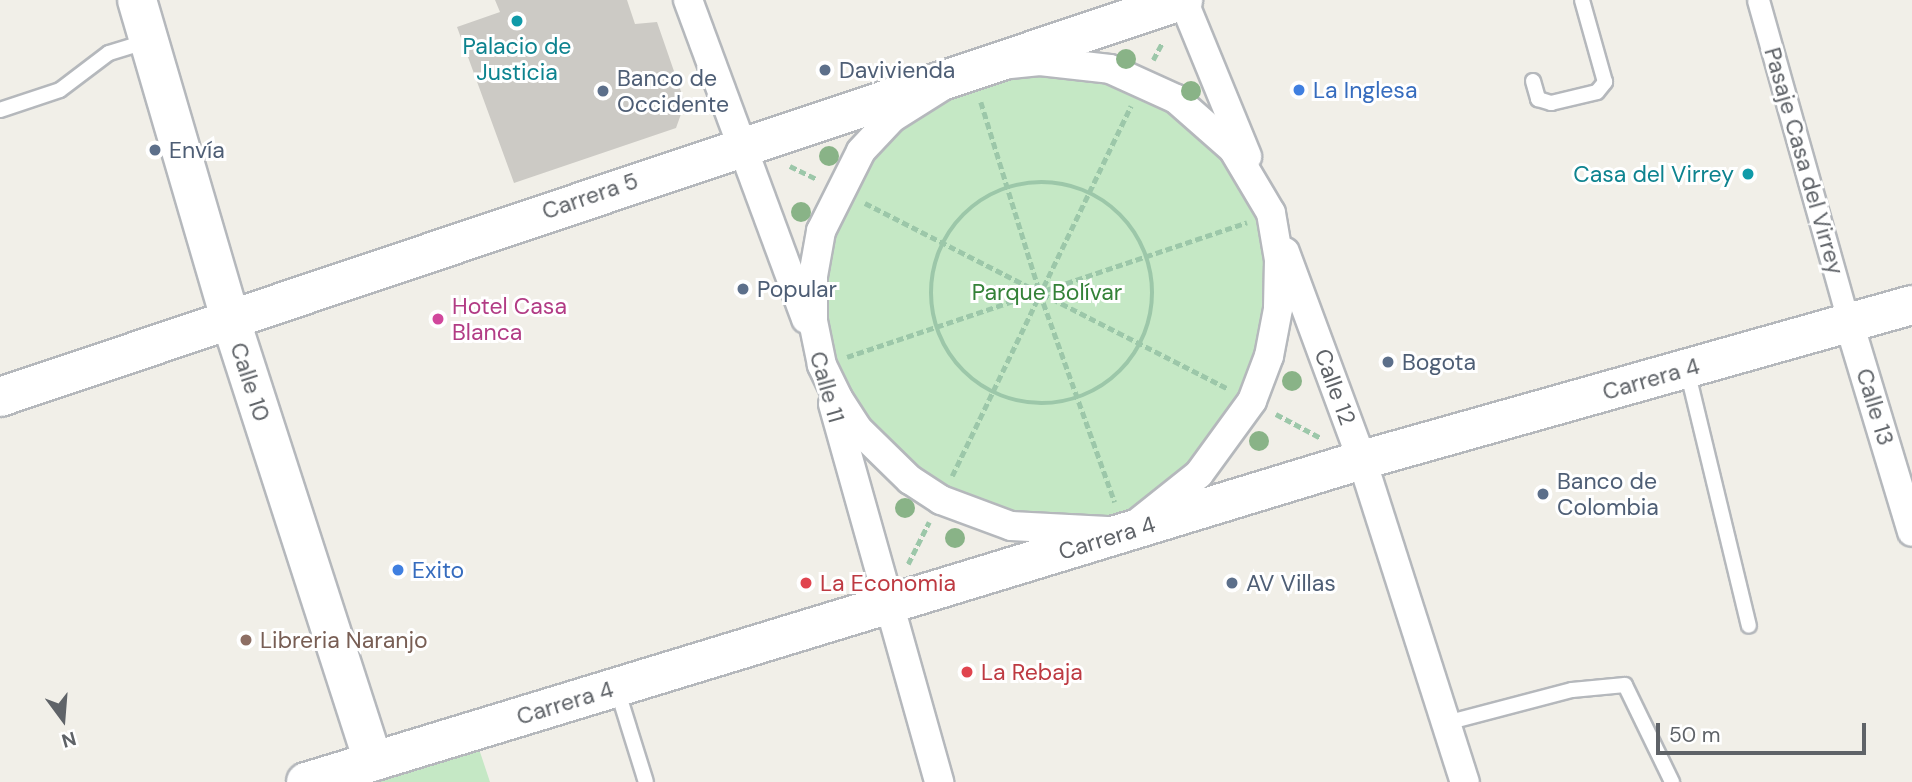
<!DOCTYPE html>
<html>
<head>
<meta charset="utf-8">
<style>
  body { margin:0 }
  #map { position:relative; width:1912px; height:782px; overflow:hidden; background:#f1efe8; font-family:"DM Sans",sans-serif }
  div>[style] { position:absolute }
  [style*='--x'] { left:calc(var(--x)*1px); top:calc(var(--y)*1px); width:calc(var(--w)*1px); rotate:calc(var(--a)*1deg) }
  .green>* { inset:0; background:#c5e8c5 }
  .building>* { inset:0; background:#cccac5 }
  .path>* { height:4.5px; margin-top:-2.25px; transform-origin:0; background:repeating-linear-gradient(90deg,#9cc7a9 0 7px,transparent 0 10.5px) }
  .path>.ring { margin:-2.25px; padding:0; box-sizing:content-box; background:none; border:4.5px solid #9cc7a9; border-radius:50% }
  .roads { filter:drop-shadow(2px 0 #b5b8bc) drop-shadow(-2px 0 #b5b8bc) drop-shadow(0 2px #b5b8bc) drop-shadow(0 -2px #b5b8bc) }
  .service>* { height:14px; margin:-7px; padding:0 7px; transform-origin:7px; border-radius:7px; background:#fff }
  .pedestrian>* { height:21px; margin:-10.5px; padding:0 10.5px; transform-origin:10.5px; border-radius:10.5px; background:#fff }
  .minor>* { height:28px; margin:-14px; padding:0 14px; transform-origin:14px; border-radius:14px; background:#fff }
  .secondary>* { height:38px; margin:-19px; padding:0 19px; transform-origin:19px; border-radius:19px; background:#fff }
  .trees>* { width:20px; height:20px; margin:-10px; border-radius:50%; background:#89b387 }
  .dots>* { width:19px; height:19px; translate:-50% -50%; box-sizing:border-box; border:4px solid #fff; border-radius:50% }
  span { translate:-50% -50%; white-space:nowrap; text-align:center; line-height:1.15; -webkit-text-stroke:6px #fff; paint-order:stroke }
  .culture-label { font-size:23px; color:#0d838f }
  .right { translate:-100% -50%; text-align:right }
  .service-label { font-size:23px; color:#4e5e75 }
  .left { translate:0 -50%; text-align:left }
  .shop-label { font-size:23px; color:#366cbe }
  .street-label { font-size:23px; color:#5f6368 }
  .park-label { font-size:23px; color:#348238 }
  .hotel-label { font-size:23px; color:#b23c85 }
  .health-label { font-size:23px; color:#be3a42 }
  .education-label { font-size:23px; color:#785e54 }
  .north { position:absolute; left:28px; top:684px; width:70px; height:70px; -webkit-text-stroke:5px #fff; paint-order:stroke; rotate:164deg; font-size:19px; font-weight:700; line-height:28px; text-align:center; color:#5f6368 }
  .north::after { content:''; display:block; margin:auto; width:24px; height:32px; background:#5f6368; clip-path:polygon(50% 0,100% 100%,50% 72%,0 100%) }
  .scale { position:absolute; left:1656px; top:723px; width:210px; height:32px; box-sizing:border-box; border:4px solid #5f6368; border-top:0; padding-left:9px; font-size:21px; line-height:24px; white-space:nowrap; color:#5f6368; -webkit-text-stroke:5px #fff; paint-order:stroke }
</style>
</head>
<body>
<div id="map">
  <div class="green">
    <i style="clip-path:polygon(1005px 64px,1110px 69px,1233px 149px,1279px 260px,1252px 401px,1126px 532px,941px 500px,838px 398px,813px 276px,861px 151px)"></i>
    <i style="clip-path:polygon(473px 731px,490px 782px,337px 782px)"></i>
  </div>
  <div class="building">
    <i style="clip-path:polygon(495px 0,627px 0,635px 24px,657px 22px,685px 103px,676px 128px,514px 183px,457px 27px,500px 12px)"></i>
  </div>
  <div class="path">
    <i style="--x:1153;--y:60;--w:19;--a:-62"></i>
    <i style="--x:981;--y:102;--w:200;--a:72.8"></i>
    <i style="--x:1040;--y:293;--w:222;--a:70.3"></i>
    <i style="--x:790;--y:166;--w:30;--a:26"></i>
    <i class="ring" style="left:931px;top:182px;width:217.5px;height:217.5px"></i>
    <i style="--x:865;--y:203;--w:408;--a:27.1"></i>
    <i style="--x:847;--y:357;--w:422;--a:-18.6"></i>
    <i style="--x:1276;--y:414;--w:51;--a:28.1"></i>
    <i style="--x:952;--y:476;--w:411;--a:-64.2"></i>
    <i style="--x:908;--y:564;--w:47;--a:-63.4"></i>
  </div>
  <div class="roads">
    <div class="service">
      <i style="--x:1533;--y:81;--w:19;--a:74"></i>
      <i style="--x:1538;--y:99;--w:14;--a:17"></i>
      <i style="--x:1551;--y:103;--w:47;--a:-13.4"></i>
      <i style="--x:1597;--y:92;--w:13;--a:-51"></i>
      <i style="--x:1605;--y:82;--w:85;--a:-105.7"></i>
      <i style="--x:0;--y:110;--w:63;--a:-18.4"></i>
      <i style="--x:60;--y:90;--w:61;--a:-37.1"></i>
      <i style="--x:109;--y:53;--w:41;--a:-17.1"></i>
      <i style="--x:1687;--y:370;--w:263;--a:76.4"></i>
      <i style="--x:617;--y:689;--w:97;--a:72.7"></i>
      <i style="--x:1446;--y:723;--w:130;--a:-14.7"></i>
      <i style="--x:1572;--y:690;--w:53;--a:-5.4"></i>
      <i style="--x:1625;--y:685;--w:108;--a:64.1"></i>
    </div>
    <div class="pedestrian">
      <i style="--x:1758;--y:0;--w:336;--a:74.3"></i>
    </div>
    <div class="minor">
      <i style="--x:688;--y:0;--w:340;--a:69.7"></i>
      <i style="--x:1183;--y:0;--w:169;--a:67.7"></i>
      <i style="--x:1040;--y:61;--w:70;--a:6.5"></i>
      <i style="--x:1110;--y:69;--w:72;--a:24.4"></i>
      <i style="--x:1176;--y:99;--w:76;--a:41.3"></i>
      <i style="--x:1233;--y:149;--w:74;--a:59.3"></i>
      <i style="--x:1271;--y:213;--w:48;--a:80.3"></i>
      <i style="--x:1279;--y:260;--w:49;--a:91.2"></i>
      <i style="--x:1278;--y:309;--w:48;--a:100.8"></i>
      <i style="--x:1269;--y:356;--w:48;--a:110.7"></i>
      <i style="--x:1252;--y:401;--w:90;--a:126"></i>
      <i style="--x:1199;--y:474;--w:93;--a:141.5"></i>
      <i style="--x:1126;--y:532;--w:115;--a:-177"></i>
      <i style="--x:1011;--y:526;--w:75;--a:-159.6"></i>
      <i style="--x:941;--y:500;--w:37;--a:-147"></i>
      <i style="--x:910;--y:480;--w:73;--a:-135.6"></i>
      <i style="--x:858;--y:429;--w:37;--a:-123"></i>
      <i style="--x:838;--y:398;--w:37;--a:-116"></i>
      <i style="--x:822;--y:365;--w:45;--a:-101.6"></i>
      <i style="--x:813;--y:321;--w:45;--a:-90"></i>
      <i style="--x:813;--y:276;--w:46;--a:-79.9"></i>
      <i style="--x:821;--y:231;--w:89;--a:-63.4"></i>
      <i style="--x:861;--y:151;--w:45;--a:-46.8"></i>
      <i style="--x:892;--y:118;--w:93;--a:-32.3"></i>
      <i style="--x:971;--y:68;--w:69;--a:-5.8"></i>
      <i style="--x:1285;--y:252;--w:222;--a:69.7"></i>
      <i style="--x:1362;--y:460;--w:338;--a:72.3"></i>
      <i style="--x:1849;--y:323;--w:218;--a:73.2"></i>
      <i style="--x:833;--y:404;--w:393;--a:74.3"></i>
    </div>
    <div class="secondary">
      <i style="--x:137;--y:0;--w:331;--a:73.7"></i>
      <i style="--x:230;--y:318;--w:466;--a:72.1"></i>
      <i style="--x:0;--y:397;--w:1248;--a:-18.55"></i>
      <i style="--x:306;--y:782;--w:1104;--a:-16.96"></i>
      <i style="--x:1362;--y:460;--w:571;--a:-15.74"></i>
    </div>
  </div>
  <div class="trees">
    <i style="left:1126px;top:59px"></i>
    <i style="left:1191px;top:91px"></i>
    <i style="left:829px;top:156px"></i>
    <i style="left:801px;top:212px"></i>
    <i style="left:1292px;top:381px"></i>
    <i style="left:1259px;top:441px"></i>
    <i style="left:905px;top:508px"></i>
    <i style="left:955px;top:538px"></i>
  </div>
  <div class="dots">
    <i style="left:517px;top:21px;background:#0f9aa8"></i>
    <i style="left:825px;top:70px;background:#5c6f8a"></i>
    <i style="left:1299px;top:90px;background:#3f7fe0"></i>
    <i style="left:603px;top:91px;background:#5c6f8a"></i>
    <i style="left:155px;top:150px;background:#5c6f8a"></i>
    <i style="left:1748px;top:174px;background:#0f9aa8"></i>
    <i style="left:743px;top:289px;background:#5c6f8a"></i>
    <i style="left:438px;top:319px;background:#d1479c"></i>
    <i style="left:1388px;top:362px;background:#5c6f8a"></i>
    <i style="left:1543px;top:494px;background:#5c6f8a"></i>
    <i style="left:398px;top:570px;background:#3f7fe0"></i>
    <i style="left:806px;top:583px;background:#e0444e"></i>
    <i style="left:1232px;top:583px;background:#5c6f8a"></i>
    <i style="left:246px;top:640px;background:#8d6e63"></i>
    <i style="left:967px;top:672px;background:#e0444e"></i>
  </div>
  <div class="culture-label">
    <span style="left:517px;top:59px">Palacio de<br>Justicia</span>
    <span class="right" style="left:1734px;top:174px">Casa del Virrey</span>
  </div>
  <div class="service-label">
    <span class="left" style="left:839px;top:70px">Davivienda</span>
    <span class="left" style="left:617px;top:91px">Banco de<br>Occidente</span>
    <span class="left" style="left:169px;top:150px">Envía</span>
    <span class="left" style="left:757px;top:289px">Popular</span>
    <span class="left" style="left:1402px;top:362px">Bogota</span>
    <span class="left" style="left:1557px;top:494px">Banco de<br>Colombia</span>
    <span class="left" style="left:1246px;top:583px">AV Villas</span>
  </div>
  <div class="shop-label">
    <span class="left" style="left:1313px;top:90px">La Inglesa</span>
    <span class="left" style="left:412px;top:570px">Exito</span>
  </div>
  <div class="street-label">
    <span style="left:1804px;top:161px;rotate:74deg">Pasaje Casa del Virrey</span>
    <span style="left:590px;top:196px;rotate:-19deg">Carrera 5</span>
    <span style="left:1651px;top:379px;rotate:-16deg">Carrera 4</span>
    <span style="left:250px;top:382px;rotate:72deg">Calle 10</span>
    <span style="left:827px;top:387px;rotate:74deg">Calle 11</span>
    <span style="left:1335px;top:387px;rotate:70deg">Calle 12</span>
    <span style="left:1875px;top:407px;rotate:73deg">Calle 13</span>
    <span style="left:1107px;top:538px;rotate:-17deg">Carrera 4</span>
    <span style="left:565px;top:703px;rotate:-17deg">Carrera 4</span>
  </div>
  <div class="park-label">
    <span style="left:1047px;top:292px">Parque Bolívar</span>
  </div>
  <div class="hotel-label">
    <span class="left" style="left:452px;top:319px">Hotel Casa<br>Blanca</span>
  </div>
  <div class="health-label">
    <span class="left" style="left:820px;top:583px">La Economia</span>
    <span class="left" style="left:981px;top:672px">La Rebaja</span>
  </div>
  <div class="education-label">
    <span class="left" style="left:260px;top:640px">Libreria Naranjo</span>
  </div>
  <div class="north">N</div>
  <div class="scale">50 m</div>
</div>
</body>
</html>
